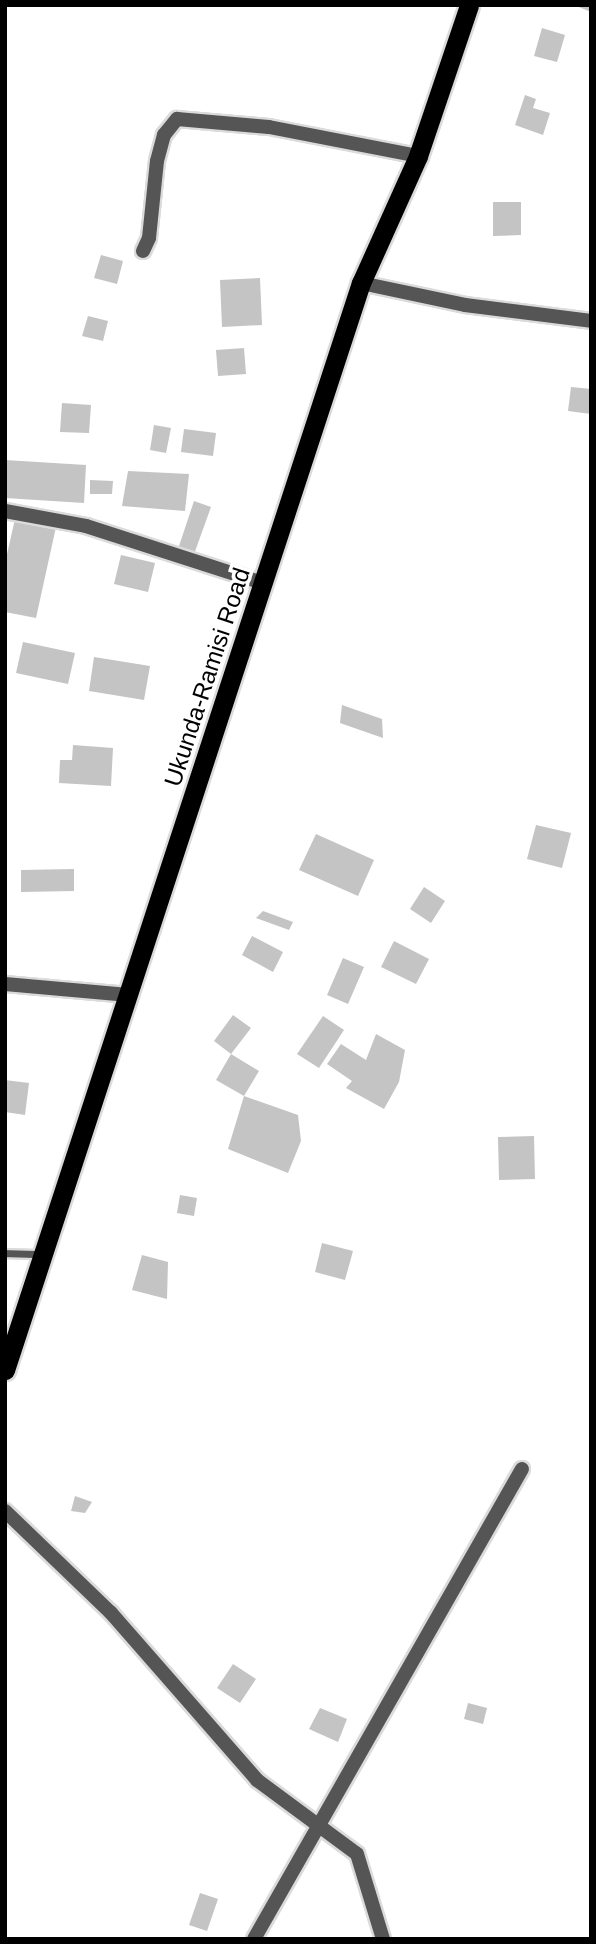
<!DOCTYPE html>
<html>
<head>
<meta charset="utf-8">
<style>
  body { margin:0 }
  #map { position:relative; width:596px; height:1944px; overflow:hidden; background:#fff; font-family:Arial,sans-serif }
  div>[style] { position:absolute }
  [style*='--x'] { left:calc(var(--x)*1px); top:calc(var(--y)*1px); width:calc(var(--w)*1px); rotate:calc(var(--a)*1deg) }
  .building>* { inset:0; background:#c4c4c4 }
  .roads { filter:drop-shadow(2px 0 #dbdbdb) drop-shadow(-2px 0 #dbdbdb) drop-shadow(0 2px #dbdbdb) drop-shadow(0 -2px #dbdbdb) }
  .service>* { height:7px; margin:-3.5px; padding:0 3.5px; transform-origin:3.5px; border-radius:3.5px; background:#555 }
  .minor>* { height:14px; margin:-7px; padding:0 7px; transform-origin:7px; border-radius:7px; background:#555 }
  .trunk>* { height:19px; margin:-9.5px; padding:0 9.5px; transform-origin:9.5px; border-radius:9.5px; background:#000 }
  span { translate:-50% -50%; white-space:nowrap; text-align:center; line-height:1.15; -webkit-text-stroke:7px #fff; paint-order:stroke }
  .street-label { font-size:24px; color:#000 }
  .frame { position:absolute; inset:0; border:7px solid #000; pointer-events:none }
</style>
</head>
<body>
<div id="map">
  <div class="building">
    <i style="clip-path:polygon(574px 5px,591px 5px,591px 12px)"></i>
    <i style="clip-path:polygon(542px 28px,565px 35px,557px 62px,534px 56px)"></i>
    <i style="clip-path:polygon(525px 95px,536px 99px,533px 108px,550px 113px,543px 135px,515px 125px)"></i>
    <i style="clip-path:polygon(493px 202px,521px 202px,521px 235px,493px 236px)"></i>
    <i style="clip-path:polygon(101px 255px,123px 261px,117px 284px,94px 278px)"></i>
    <i style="clip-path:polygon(260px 278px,262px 325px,222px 327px,220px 280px)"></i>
    <i style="clip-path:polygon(88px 316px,108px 321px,103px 341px,82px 336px)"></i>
    <i style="clip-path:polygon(244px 348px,246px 374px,218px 376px,216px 350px)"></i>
    <i style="clip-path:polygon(571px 387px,591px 389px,591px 414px,568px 411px)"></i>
    <i style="clip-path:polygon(62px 403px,91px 405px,89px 433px,60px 432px)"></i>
    <i style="clip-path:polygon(154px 425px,171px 428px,166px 453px,150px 450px)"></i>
    <i style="clip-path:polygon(184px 429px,216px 433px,213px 456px,181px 452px)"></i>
    <i style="clip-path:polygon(5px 460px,86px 465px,84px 503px,5px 498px)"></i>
    <i style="clip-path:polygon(128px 471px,189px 474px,185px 511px,122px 506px)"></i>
    <i style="clip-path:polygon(90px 480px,113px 481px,112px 494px,90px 494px)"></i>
    <i style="clip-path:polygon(194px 501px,211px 507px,193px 557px,177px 552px)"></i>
    <i style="clip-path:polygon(15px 519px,56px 527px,36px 618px,5px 612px,5px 563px)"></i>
    <i style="clip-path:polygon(121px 555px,155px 563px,148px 592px,114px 584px)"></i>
    <i style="clip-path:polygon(23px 642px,75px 653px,68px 684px,16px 673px)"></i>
    <i style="clip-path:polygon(94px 657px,150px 666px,144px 700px,89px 691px)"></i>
    <i style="clip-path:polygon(342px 705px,382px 719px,383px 738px,340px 723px)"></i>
    <i style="clip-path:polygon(73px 745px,113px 748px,111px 786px,59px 783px,60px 760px,72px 760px)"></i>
    <i style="clip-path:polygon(536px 825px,571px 833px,562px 868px,527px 859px)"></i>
    <i style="clip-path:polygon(316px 834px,374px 860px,358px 896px,299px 870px)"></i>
    <i style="clip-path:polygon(74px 869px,74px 891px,21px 892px,21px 870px)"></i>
    <i style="clip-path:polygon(424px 887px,445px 901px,431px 923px,410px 909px)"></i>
    <i style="clip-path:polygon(263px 911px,293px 922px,289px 930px,256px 918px)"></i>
    <i style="clip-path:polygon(252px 936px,283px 952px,273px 972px,242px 955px)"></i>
    <i style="clip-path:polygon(394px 941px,429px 959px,416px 984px,381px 967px)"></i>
    <i style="clip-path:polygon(343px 958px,364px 967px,348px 1004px,327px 995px)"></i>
    <i style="clip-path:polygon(233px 1015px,251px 1028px,231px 1054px,259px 1071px,244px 1096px,298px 1115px,301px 1141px,288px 1173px,228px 1149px,244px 1096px,216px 1080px,231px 1054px,214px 1041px)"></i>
    <i style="clip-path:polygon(323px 1016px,344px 1030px,319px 1068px,297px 1054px)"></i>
    <i style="clip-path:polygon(376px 1034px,405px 1050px,399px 1082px,384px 1109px,346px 1088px,352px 1081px,327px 1064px,341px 1044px,366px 1060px)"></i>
    <i style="clip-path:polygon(5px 1080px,29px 1083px,25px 1115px,5px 1112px)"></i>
    <i style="clip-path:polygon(534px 1136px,535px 1179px,499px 1180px,498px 1137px)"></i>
    <i style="clip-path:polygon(180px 1195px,197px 1198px,194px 1216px,177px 1213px)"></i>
    <i style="clip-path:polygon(322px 1243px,353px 1251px,345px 1280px,315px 1272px)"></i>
    <i style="clip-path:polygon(142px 1255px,168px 1262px,167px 1299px,132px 1290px)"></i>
    <i style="clip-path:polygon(75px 1496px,92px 1502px,85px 1513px,71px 1511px)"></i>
    <i style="clip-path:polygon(233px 1664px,256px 1679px,240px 1703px,217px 1688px)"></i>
    <i style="clip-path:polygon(468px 1703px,487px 1708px,483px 1724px,464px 1719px)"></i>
    <i style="clip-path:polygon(320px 1708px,347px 1719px,338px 1742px,309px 1729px)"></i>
    <i style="clip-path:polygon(200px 1893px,218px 1899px,207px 1931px,189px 1925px)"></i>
  </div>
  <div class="roads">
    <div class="service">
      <i style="--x:5;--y:1253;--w:35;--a:2"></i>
    </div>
    <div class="minor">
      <i style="--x:143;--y:251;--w:14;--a:-65"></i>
      <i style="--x:149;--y:238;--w:77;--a:-84.1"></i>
      <i style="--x:157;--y:161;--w:27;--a:-75"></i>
      <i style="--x:164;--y:135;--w:21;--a:-51"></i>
      <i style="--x:177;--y:119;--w:92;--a:5"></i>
      <i style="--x:269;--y:127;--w:152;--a:11"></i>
      <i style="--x:361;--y:283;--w:106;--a:11.9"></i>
      <i style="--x:465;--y:305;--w:127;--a:7.2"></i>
      <i style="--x:5;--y:511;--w:82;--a:10.5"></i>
      <i style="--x:86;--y:526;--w:186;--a:17.9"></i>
      <i style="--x:5;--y:984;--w:124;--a:5.1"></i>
      <i style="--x:5;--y:1511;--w:147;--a:43.9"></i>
      <i style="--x:111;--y:1613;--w:222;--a:48.8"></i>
      <i style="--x:257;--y:1780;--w:124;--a:36.5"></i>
      <i style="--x:357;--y:1854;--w:89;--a:73"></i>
      <i style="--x:254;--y:1939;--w:541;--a:-60.31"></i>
    </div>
    <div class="trunk">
      <i style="--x:5;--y:1370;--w:1144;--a:-71.87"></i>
      <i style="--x:361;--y:283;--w:139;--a:-65.8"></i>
      <i style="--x:418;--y:156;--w:159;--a:-71.3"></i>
    </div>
  </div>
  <div class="street-label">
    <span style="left:207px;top:677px;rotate:-72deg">Ukunda-Ramisi Road</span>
  </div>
  <div class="frame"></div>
</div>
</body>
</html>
